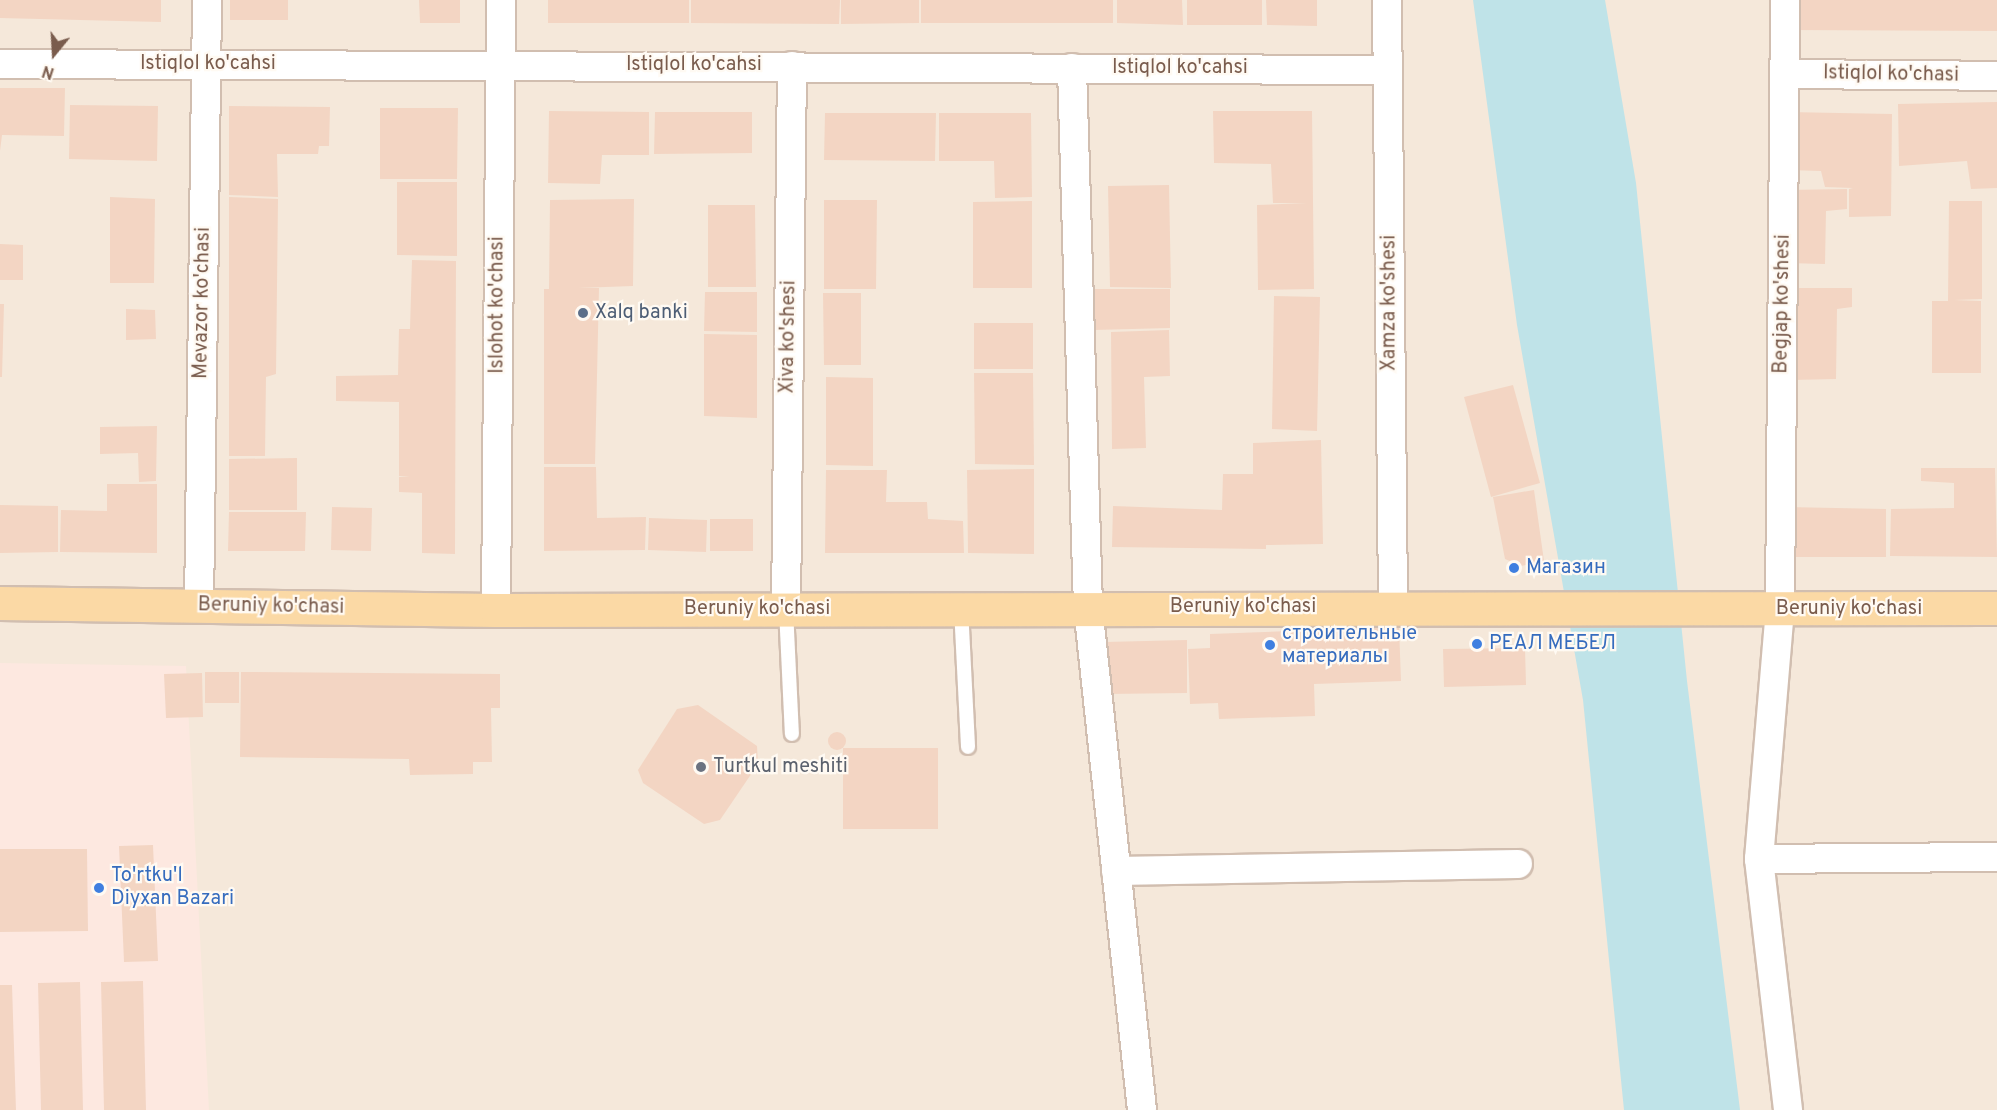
<!DOCTYPE html>
<html>
<head>
<meta charset="utf-8">
<style>
  body { margin:0 }
  #map { position:relative; width:1997px; height:1110px; overflow:hidden; background:#fdf6ec; font-family:Overpass,sans-serif }
  div>[style] { position:absolute }
  [style*='--x'] { left:calc(var(--x)*1px); top:calc(var(--y)*1px); width:calc(var(--w)*1px); rotate:calc(var(--a)*1deg) }
  .residential>* { inset:0; background:#f5e8da }
  .commercial>* { inset:0; background:#fde8e0 }
  .water>* { inset:0; background:#bfe3e8 }
  .building>* { inset:0; background:#f3d5c3 }
  .round { border-radius:50% }
  .roads { filter:drop-shadow(2px 0 #d1beb0) drop-shadow(-2px 0 #d1beb0) drop-shadow(0 2px #d1beb0) drop-shadow(0 -2px #d1beb0) }
  .lane>* { height:14px; margin:-7px; padding:0 7px; transform-origin:7px; border-radius:7px; background:#fff }
  .street>* { height:28px; margin:-14px; padding:0 14px; transform-origin:14px; border-radius:14px; background:#fff }
  .primary>* { height:33px; margin:-16.5px; padding:0 16.5px; transform-origin:16.5px; border-radius:16.5px; background:#fbd9a5 }
  .dots>* { width:16px; height:16px; translate:-50% -50%; box-sizing:border-box; border:3px solid #fffaf3; border-radius:50% }
  span { translate:-50% -50%; white-space:nowrap; text-align:center; line-height:1.15; -webkit-text-stroke:4.5px #fffaf3; paint-order:stroke }
  .street-label { font-size:20px; color:#7a5c4d }
  .service-label { font-size:20px; color:#4e5e75 }
  .left { translate:0 -50%; text-align:left }
  .shop-label { font-size:20px; color:#366cbe }
  .worship-label { font-size:20px; color:#5b616d }
  .north { position:absolute; left:24px; top:24px; width:60px; height:60px; -webkit-text-stroke:4px #fffaf3; paint-order:stroke; rotate:198deg; font-size:16px; font-weight:700; line-height:24px; text-align:center; color:#7a5c4d }
  .north::after { content:''; display:block; margin:auto; width:21px; height:27px; background:#7a5c4d; clip-path:polygon(50% 0,100% 100%,50% 72%,0 100%) }
</style>
</head>
<body>
<div id="map">
  <div class="residential">
    <i style="clip-path:polygon(0 0,1997px 0,1997px 1110px,0 1110px)"></i>
  </div>
  <div class="commercial">
    <i style="clip-path:polygon(0 663px,186px 666px,209px 1110px,0 1110px)"></i>
  </div>
  <div class="water">
    <i style="clip-path:polygon(1473px 0,1605px 0,1636px 183px,1687px 681px,1740px 1110px,1624px 1110px,1583px 700px,1517px 325px)"></i>
  </div>
  <div class="building">
    <i style="clip-path:polygon(0 0,161px 0,161px 22px,0 18px)"></i>
    <i style="clip-path:polygon(230px 0,288px 0,288px 20px,230px 20px)"></i>
    <i style="clip-path:polygon(419px 0,460px 0,460px 23px,420px 23px)"></i>
    <i style="clip-path:polygon(548px 0,689px 0,689px 23px,548px 23px)"></i>
    <i style="clip-path:polygon(691px 0,840px 0,839px 24px,691px 23px)"></i>
    <i style="clip-path:polygon(841px 0,919px 0,919px 23px,841px 24px)"></i>
    <i style="clip-path:polygon(921px 0,1113px 0,1113px 23px,921px 23px)"></i>
    <i style="clip-path:polygon(1117px 0,1182px 0,1183px 25px,1117px 23px)"></i>
    <i style="clip-path:polygon(1187px 0,1262px 0,1262px 25px,1187px 25px)"></i>
    <i style="clip-path:polygon(1266px 0,1317px 0,1317px 26px,1267px 25px)"></i>
    <i style="clip-path:polygon(1790px 0,1997px 0,1997px 31px,1790px 30px)"></i>
    <i style="clip-path:polygon(0 88px,65px 88px,64px 136px,2px 135px,0 151px)"></i>
    <i style="clip-path:polygon(1997px 102px,1997px 188px,1971px 189px,1967px 161px,1899px 166px,1898px 104px)"></i>
    <i style="clip-path:polygon(70px 105px,158px 106px,157px 161px,69px 159px)"></i>
    <i style="clip-path:polygon(229px 106px,330px 107px,329px 146px,319px 146px,318px 154px,277px 154px,278px 197px,229px 195px)"></i>
    <i style="clip-path:polygon(380px 108px,458px 108px,457px 179px,380px 179px)"></i>
    <i style="clip-path:polygon(549px 111px,649px 112px,649px 155px,602px 155px,600px 184px,548px 183px)"></i>
    <i style="clip-path:polygon(1213px 111px,1312px 111px,1314px 289px,1258px 290px,1257px 205px,1307px 203px,1273px 203px,1271px 164px,1214px 163px)"></i>
    <i style="clip-path:polygon(655px 112px,752px 112px,752px 153px,654px 154px)"></i>
    <i style="clip-path:polygon(1787px 112px,1892px 114px,1891px 216px,1849px 217px,1849px 189px,1853px 188px,1825px 187px,1821px 171px,1788px 170px)"></i>
    <i style="clip-path:polygon(825px 113px,936px 113px,935px 161px,824px 160px)"></i>
    <i style="clip-path:polygon(939px 113px,1031px 113px,1032px 197px,995px 198px,994px 161px,939px 161px)"></i>
    <i style="clip-path:polygon(397px 182px,457px 182px,457px 256px,397px 255px)"></i>
    <i style="clip-path:polygon(1169px 185px,1171px 288px,1110px 287px,1108px 186px)"></i>
    <i style="clip-path:polygon(1847px 189px,1847px 209px,1826px 211px,1825px 264px,1786px 263px,1786px 190px)"></i>
    <i style="clip-path:polygon(110px 197px,155px 199px,154px 283px,110px 283px)"></i>
    <i style="clip-path:polygon(229px 197px,278px 199px,276px 374px,266px 377px,265px 456px,229px 456px)"></i>
    <i style="clip-path:polygon(634px 199px,633px 286px,578px 288px,599px 288px,595px 464px,544px 464px,544px 289px,549px 289px,550px 200px)"></i>
    <i style="clip-path:polygon(824px 200px,877px 200px,876px 289px,824px 289px)"></i>
    <i style="clip-path:polygon(1032px 201px,1032px 288px,973px 288px,973px 202px)"></i>
    <i style="clip-path:polygon(1949px 201px,1982px 201px,1982px 299px,1954px 300px,1981px 301px,1981px 373px,1932px 373px,1932px 301px,1948px 301px)"></i>
    <i style="clip-path:polygon(708px 205px,755px 205px,756px 287px,708px 287px)"></i>
    <i style="clip-path:polygon(0 244px,23px 245px,23px 280px,0 280px)"></i>
    <i style="clip-path:polygon(412px 260px,456px 261px,455px 554px,422px 553px,422px 493px,399px 492px,399px 477px,410px 476px,399px 476px,399px 402px,336px 401px,336px 376px,398px 375px,399px 329px,410px 329px)"></i>
    <i style="clip-path:polygon(1791px 288px,1852px 288px,1852px 307px,1837px 309px,1836px 379px,1792px 380px)"></i>
    <i style="clip-path:polygon(1093px 289px,1170px 289px,1170px 328px,1094px 330px)"></i>
    <i style="clip-path:polygon(705px 292px,757px 292px,757px 332px,704px 331px)"></i>
    <i style="clip-path:polygon(823px 293px,861px 293px,861px 365px,824px 365px)"></i>
    <i style="clip-path:polygon(1274px 296px,1320px 297px,1317px 431px,1272px 429px)"></i>
    <i style="clip-path:polygon(0 304px,4px 304px,2px 377px,0 377px)"></i>
    <i style="clip-path:polygon(126px 309px,155px 310px,156px 339px,126px 340px)"></i>
    <i style="clip-path:polygon(974px 323px,1033px 323px,1033px 369px,974px 369px)"></i>
    <i style="clip-path:polygon(1169px 330px,1170px 376px,1144px 377px,1146px 448px,1112px 449px,1111px 332px)"></i>
    <i style="clip-path:polygon(704px 334px,757px 335px,757px 418px,704px 416px)"></i>
    <i style="clip-path:polygon(974px 373px,1033px 373px,1034px 465px,975px 464px)"></i>
    <i style="clip-path:polygon(826px 377px,873px 378px,873px 466px,826px 465px)"></i>
    <i style="clip-path:polygon(1513px 385px,1540px 483px,1491px 497px,1464px 397px)"></i>
    <i style="clip-path:polygon(157px 426px,156px 481px,139px 482px,138px 453px,100px 454px,100px 427px)"></i>
    <i style="clip-path:polygon(1321px 440px,1323px 544px,1266px 545px,1266px 549px,1112px 547px,1113px 506px,1222px 510px,1223px 474px,1253px 474px,1253px 443px)"></i>
    <i style="clip-path:polygon(297px 458px,297px 510px,229px 510px,229px 459px)"></i>
    <i style="clip-path:polygon(544px 467px,596px 467px,597px 518px,646px 517px,645px 550px,544px 551px)"></i>
    <i style="clip-path:polygon(1921px 468px,1995px 468px,1997px 557px,1890px 556px,1891px 509px,1954px 508px,1954px 483px,1921px 481px)"></i>
    <i style="clip-path:polygon(1034px 469px,1034px 554px,968px 553px,967px 470px)"></i>
    <i style="clip-path:polygon(826px 470px,887px 470px,886px 502px,927px 502px,928px 519px,963px 521px,964px 553px,825px 553px)"></i>
    <i style="clip-path:polygon(107px 484px,157px 484px,157px 553px,60px 552px,61px 510px,107px 511px)"></i>
    <i style="clip-path:polygon(1534px 490px,1544px 561px,1521px 566px,1505px 559px,1493px 497px)"></i>
    <i style="clip-path:polygon(0 505px,58px 506px,58px 552px,0 553px)"></i>
    <i style="clip-path:polygon(332px 507px,372px 508px,371px 551px,331px 550px)"></i>
    <i style="clip-path:polygon(1786px 507px,1886px 509px,1886px 557px,1786px 557px)"></i>
    <i style="clip-path:polygon(229px 512px,306px 512px,305px 551px,228px 551px)"></i>
    <i style="clip-path:polygon(649px 518px,707px 520px,706px 552px,648px 550px)"></i>
    <i style="clip-path:polygon(710px 519px,753px 519px,753px 551px,710px 551px)"></i>
    <i style="clip-path:polygon(1399px 627px,1401px 681px,1314px 684px,1315px 716px,1219px 719px,1218px 703px,1190px 704px,1188px 649px,1210px 648px,1210px 634px)"></i>
    <i style="clip-path:polygon(1187px 640px,1187px 693px,1106px 694px,1105px 642px)"></i>
    <i style="clip-path:polygon(1525px 648px,1526px 685px,1444px 687px,1443px 649px)"></i>
    <i style="clip-path:polygon(205px 672px,239px 672px,239px 703px,205px 703px)"></i>
    <i style="clip-path:polygon(241px 672px,500px 674px,500px 708px,491px 708px,492px 762px,473px 762px,473px 774px,410px 775px,409px 759px,240px 757px)"></i>
    <i style="clip-path:polygon(202px 673px,203px 717px,166px 718px,164px 674px)"></i>
    <i style="clip-path:polygon(698px 705px,757px 746px,758px 764px,720px 820px,704px 824px,643px 783px,638px 770px,677px 709px)"></i>
    <i class="round" style="left:828px;top:732px;width:18px;height:18px"></i>
    <i style="clip-path:polygon(843px 748px,938px 748px,938px 829px,843px 829px)"></i>
    <i style="clip-path:polygon(153px 845px,158px 961px,124px 962px,119px 846px)"></i>
    <i style="clip-path:polygon(0 849px,87px 849px,88px 931px,0 932px)"></i>
    <i style="clip-path:polygon(143px 981px,146px 1110px,104px 1110px,101px 982px)"></i>
    <i style="clip-path:polygon(80px 982px,83px 1110px,41px 1110px,38px 983px)"></i>
    <i style="clip-path:polygon(0 985px,12px 985px,16px 1110px,0 1110px)"></i>
  </div>
  <div class="roads">
    <div class="lane">
      <i style="--x:961;--y:608;--w:139;--a:87.1"></i>
      <i style="--x:786;--y:609;--w:125;--a:87.3"></i>
    </div>
    <div class="street">
      <i style="--x:1387;--y:0;--w:606;--a:89.43"></i>
      <i style="--x:1785;--y:0;--w:609;--a:90.47"></i>
      <i style="--x:1780;--y:609;--w:251;--a:94.8"></i>
      <i style="--x:1759;--y:859;--w:253;--a:83.4"></i>
      <i style="--x:0;--y:64;--w:1388;--a:0.25"></i>
      <i style="--x:1072;--y:68;--w:539;--a:88.3"></i>
      <i style="--x:1088;--y:607;--w:506;--a:83.87"></i>
      <i style="--x:1786;--y:74;--w:211;--a:0.5"></i>
      <i style="--x:199;--y:606;--w:606;--a:-89.24"></i>
      <i style="--x:786;--y:609;--w:543;--a:-89.37"></i>
      <i style="--x:496;--y:610;--w:610;--a:-89.53"></i>
      <i style="--x:1759;--y:859;--w:238;--a:-0.5"></i>
      <i style="--x:1116;--y:871;--w:402;--a:-1"></i>
    </div>
    <div class="primary">
      <i style="--x:0;--y:603;--w:496;--a:0.8"></i>
      <i style="--x:496;--y:610;--w:1501;--a:-0.08"></i>
    </div>
  </div>
  <div class="dots">
    <i style="left:583px;top:313px;background:#5c6f8a"></i>
    <i style="left:1514px;top:568px;background:#3f7fe0"></i>
    <i style="left:1477px;top:644px;background:#3f7fe0"></i>
    <i style="left:1270px;top:645px;background:#3f7fe0"></i>
    <i style="left:701px;top:767px;background:#6b7280"></i>
    <i style="left:99px;top:888px;background:#3f7fe0"></i>
  </div>
  <div class="street-label">
    <span style="left:208px;top:64px">Istiqlol ko'cahsi</span>
    <span style="left:694px;top:65px">Istiqlol ko'cahsi</span>
    <span style="left:1180px;top:68px">Istiqlol ko'cahsi</span>
    <span style="left:1891px;top:75px;rotate:1deg">Istiqlol ko'chasi</span>
    <span style="left:203px;top:303px;rotate:-89deg">Mevazor ko'chasi</span>
    <span style="left:1390px;top:303px;rotate:-90deg">Xamza ko'shesi</span>
    <span style="left:1783px;top:304px;rotate:-89deg">Begjap ko'shesi</span>
    <span style="left:498px;top:305px;rotate:-90deg">Islohot ko'chasi</span>
    <span style="left:789px;top:337px;rotate:-89deg">Xiva ko'shesi</span>
    <span style="left:271px;top:607px;rotate:1deg">Beruniy ko'chasi</span>
    <span style="left:1243px;top:607px">Beruniy ko'chasi</span>
    <span style="left:757px;top:609px">Beruniy ko'chasi</span>
    <span style="left:1849px;top:609px">Beruniy ko'chasi</span>
  </div>
  <div class="service-label">
    <span class="left" style="left:595px;top:313px">Xalq banki</span>
  </div>
  <div class="shop-label">
    <span class="left" style="left:1526px;top:568px">Магазин</span>
    <span class="left" style="left:1282px;top:646px">строительные<br>материалы</span>
    <span class="left" style="left:1489px;top:644px">РЕАЛ МЕБЕЛ</span>
    <span class="left" style="left:111px;top:888px">To'rtku'l<br>Diyxan Bazari</span>
  </div>
  <div class="worship-label">
    <span class="left" style="left:713px;top:767px">Turtkul meshiti</span>
  </div>
  <div class="north">N</div>
</div>
</body>
</html>
